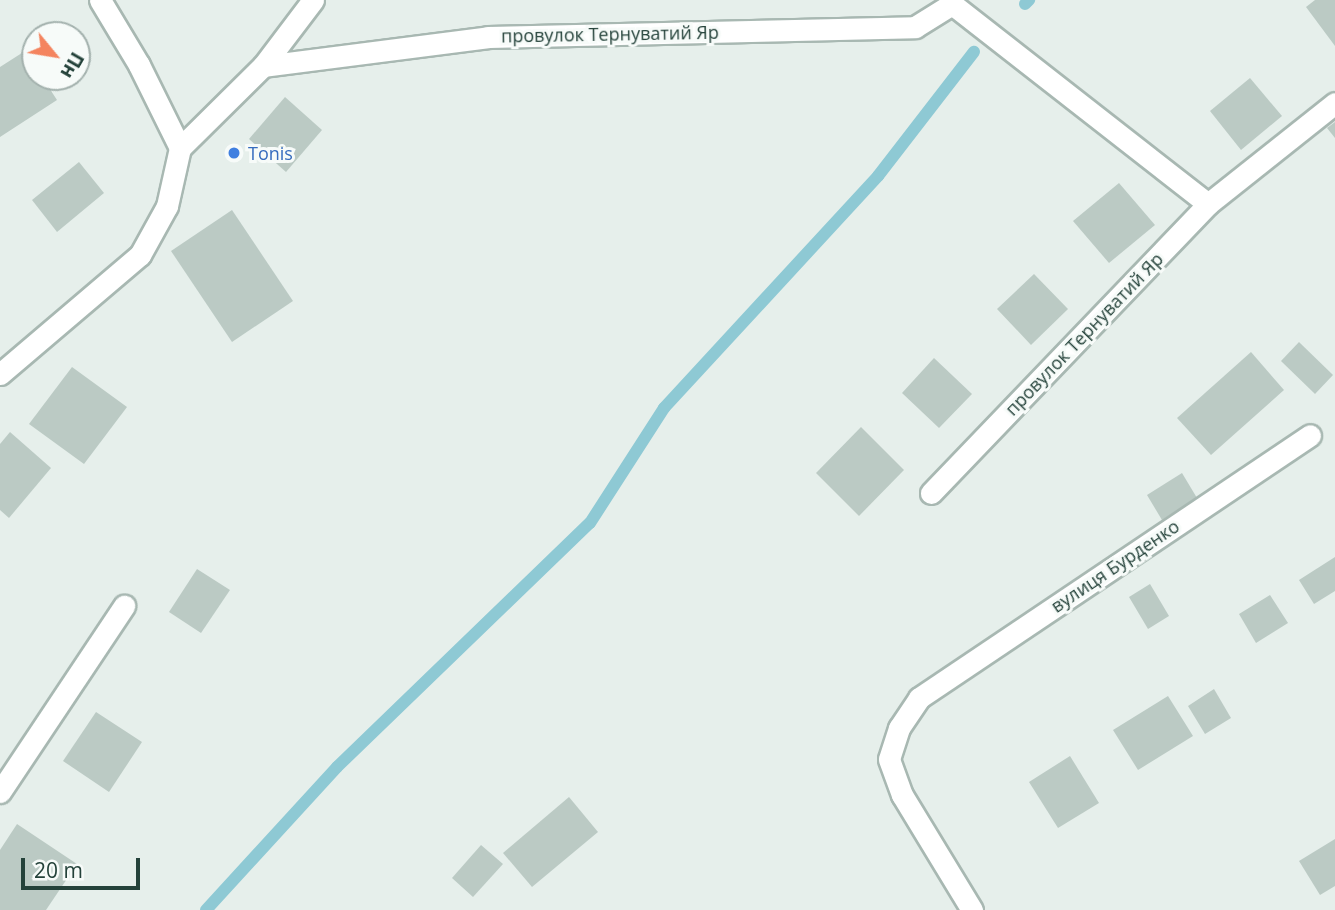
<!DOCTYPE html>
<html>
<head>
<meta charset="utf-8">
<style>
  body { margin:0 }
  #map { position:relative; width:1335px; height:910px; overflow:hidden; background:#e6efeb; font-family:"Open Sans",sans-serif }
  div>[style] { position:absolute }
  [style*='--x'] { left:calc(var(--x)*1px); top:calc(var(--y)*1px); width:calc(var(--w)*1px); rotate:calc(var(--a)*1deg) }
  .stream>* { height:12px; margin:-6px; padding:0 6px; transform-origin:6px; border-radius:6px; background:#8ec9d4 }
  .building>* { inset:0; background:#bbcac4 }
  .roads { filter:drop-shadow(2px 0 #a8b8b2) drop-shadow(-2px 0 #a8b8b2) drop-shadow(0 2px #a8b8b2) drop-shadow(0 -2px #a8b8b2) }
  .minor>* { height:21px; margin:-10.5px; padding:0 10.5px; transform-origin:10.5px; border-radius:10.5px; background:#fff }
  .dots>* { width:19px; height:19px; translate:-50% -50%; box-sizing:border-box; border:4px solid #f7fbf9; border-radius:50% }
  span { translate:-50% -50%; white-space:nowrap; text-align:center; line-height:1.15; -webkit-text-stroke:6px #f7fbf9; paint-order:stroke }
  .street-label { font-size:18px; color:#24423a }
  .shop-label { font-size:18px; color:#366cbe }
  .left { translate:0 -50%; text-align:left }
  .north { position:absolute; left:21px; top:21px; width:70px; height:70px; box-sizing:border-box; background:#f7fbf9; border:2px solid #a3b1ad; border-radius:50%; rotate:120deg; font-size:19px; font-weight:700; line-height:28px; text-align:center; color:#24423a }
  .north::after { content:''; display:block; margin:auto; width:24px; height:32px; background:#f4845f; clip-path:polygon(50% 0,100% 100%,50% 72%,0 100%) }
  .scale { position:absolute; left:21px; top:858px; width:119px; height:32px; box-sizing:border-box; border:4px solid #24423a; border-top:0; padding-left:9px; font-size:21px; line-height:24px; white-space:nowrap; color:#24423a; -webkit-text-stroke:5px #f7fbf9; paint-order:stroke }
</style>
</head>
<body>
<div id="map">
  <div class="stream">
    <i style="--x:1025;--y:4;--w:6;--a:-45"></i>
    <i style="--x:206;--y:910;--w:194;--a:-47.5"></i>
    <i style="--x:337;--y:767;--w:351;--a:-44"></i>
    <i style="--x:590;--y:523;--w:137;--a:-57.2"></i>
    <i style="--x:664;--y:408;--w:316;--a:-47.3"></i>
    <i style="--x:878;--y:176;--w:157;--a:-52.3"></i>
  </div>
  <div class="building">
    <i style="clip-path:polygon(1315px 0,1335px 0,1335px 46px,1306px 7px)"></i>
    <i style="clip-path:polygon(25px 51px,35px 67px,35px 77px,42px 77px,57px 100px,0 137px,0 67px)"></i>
    <i style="clip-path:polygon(1250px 78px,1282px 116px,1241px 150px,1210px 111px)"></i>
    <i style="clip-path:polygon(285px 97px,322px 130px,286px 172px,249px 139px)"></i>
    <i style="clip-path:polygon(1335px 122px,1335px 138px,1327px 128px)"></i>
    <i style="clip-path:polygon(79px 162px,104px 193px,57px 232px,32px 200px)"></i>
    <i style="clip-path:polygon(1119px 183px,1155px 225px,1109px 263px,1073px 221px)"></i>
    <i style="clip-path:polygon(232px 210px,293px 301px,232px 342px,171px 251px)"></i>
    <i style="clip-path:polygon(1034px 274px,1068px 309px,1031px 345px,997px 309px)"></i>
    <i style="clip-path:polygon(1299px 342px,1333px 375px,1315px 394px,1281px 361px)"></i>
    <i style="clip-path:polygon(1251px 352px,1284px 390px,1211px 455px,1177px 418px)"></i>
    <i style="clip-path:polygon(934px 358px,972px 394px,939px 428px,902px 393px)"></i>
    <i style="clip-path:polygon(72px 367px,127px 407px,84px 464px,29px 424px)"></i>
    <i style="clip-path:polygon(861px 427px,904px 470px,859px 516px,816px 473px)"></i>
    <i style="clip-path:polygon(10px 432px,51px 468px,9px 518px,0 510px,0 444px)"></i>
    <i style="clip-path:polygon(1182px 473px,1197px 498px,1162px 520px,1147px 495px)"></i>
    <i style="clip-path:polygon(1335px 557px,1335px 591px,1314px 604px,1299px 580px)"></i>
    <i style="clip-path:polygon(197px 569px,230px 590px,201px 633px,169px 612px)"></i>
    <i style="clip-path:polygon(1150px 584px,1169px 616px,1148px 629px,1129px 597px)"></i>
    <i style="clip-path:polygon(1270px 595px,1288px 623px,1256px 643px,1239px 614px)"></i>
    <i style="clip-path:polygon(1214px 689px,1231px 718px,1205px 734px,1188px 706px)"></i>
    <i style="clip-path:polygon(1168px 696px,1193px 736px,1138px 770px,1113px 730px)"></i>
    <i style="clip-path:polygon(96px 712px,142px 742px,109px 792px,63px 761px)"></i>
    <i style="clip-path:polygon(1070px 756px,1099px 803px,1058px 828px,1029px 782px)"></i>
    <i style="clip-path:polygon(569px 797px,598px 832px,532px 887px,503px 853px)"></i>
    <i style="clip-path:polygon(17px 824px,77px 864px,46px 910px,0 910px,0 850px)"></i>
    <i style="clip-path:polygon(1335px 839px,1335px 886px,1320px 895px,1299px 861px)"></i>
    <i style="clip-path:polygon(481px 845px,503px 864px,473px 897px,452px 878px)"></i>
  </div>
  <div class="roads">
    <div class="minor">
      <i style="--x:100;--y:0;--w:76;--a:59"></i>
      <i style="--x:139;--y:65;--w:93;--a:63.7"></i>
      <i style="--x:263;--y:66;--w:227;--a:-7.3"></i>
      <i style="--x:488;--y:37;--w:427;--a:-1.3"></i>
      <i style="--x:915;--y:27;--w:44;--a:-31.9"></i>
      <i style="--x:952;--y:4;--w:325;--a:38"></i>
      <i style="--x:180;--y:148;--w:117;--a:-44.7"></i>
      <i style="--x:263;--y:66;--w:83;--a:-52.9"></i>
      <i style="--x:0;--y:374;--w:184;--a:-40.4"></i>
      <i style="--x:140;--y:255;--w:56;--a:-61.1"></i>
      <i style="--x:167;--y:206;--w:59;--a:-77.4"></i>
      <i style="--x:931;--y:493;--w:400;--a:-46.2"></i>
      <i style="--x:1208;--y:204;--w:162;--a:-38.5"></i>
      <i style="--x:0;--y:792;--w:224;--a:-56.3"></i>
      <i style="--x:972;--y:910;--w:135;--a:-121.3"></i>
      <i style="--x:902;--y:795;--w:38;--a:-110"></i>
      <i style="--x:889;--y:759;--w:33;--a:-72"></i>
      <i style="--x:899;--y:728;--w:36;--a:-56"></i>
      <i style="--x:919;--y:698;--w:471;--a:-33.9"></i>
    </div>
  </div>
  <div class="dots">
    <i style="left:234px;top:153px;background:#3f7fe0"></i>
  </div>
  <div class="street-label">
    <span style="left:610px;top:34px;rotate:-1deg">провулок Тернуватий Яр</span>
    <span style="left:1084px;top:334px;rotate:-46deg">провулок Тернуватий Яр</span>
    <span style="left:1115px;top:566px;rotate:-34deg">вулиця Бурденко</span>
  </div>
  <div class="shop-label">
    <span class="left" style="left:248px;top:153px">Tonis</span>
  </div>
  <div class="north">Пн</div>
  <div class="scale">20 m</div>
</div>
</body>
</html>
